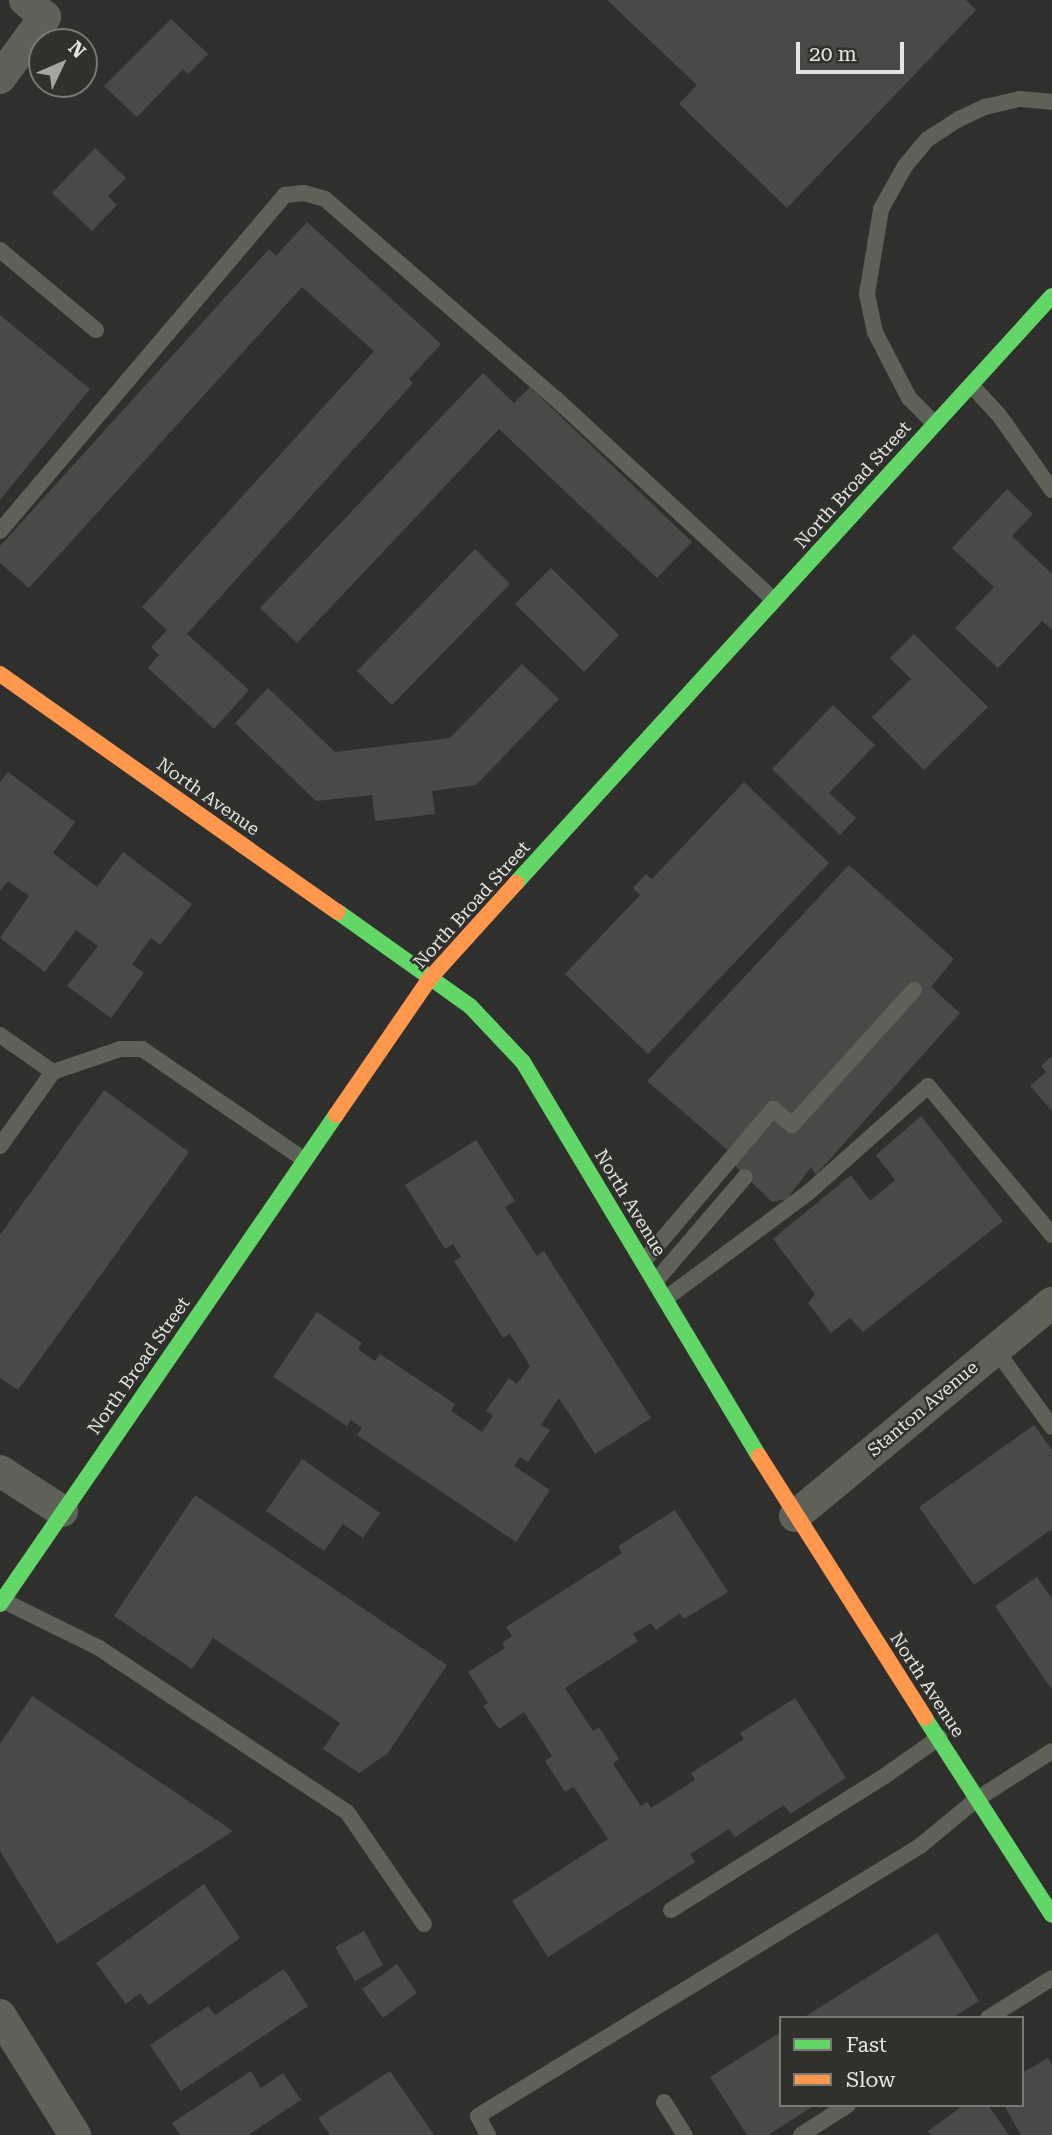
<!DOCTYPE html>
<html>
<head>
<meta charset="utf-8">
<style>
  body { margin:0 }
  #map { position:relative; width:1052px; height:2135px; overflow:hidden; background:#2f302e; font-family:"Roboto Serif",serif }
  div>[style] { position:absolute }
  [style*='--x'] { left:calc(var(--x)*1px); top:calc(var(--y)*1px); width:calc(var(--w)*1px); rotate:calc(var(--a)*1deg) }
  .building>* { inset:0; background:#494a48 }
  .lane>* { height:16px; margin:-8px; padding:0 8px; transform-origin:8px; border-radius:8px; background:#5e6158 }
  .street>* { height:32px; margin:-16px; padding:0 16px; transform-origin:16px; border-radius:16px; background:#5e6158 }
  .fast>* { height:16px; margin:-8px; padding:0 8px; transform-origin:8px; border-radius:8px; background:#63d668 }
  .slow>* { height:16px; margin:-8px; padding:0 8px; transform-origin:8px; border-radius:8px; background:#ff974d }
  span { translate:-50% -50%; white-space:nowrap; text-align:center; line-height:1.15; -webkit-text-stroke:5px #30312d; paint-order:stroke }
  .street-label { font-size:18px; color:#e5e6e3 }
  .legend { position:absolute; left:779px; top:2016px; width:245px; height:91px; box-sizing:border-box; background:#30312d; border:2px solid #787976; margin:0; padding:9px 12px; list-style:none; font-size:21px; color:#e5e6e3 }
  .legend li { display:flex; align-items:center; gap:14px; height:35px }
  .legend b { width:35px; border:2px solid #787976 }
  .north { position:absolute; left:28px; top:28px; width:70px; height:70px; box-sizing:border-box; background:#30312d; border:2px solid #787976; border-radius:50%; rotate:46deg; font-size:19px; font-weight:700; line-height:28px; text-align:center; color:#e5e6e3 }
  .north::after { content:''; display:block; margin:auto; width:24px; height:32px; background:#a5a6a4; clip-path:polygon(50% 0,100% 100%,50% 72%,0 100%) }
  .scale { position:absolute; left:796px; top:42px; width:108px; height:32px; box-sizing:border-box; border:4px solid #e5e6e3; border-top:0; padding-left:9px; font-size:21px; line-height:24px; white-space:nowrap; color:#e5e6e3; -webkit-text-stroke:5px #30312d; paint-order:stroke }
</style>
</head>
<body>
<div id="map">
  <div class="building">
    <i style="clip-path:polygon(607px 0,966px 0,976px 10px,787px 208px,679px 104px,697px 85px)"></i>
    <i style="clip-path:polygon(171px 19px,208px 54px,188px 74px,183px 69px,137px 117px,104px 86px)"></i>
    <i style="clip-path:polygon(95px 148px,126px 178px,108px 196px,117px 205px,92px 231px,52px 193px)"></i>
    <i style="clip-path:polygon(307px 222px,441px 344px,409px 379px,413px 383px,187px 634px,249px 690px,214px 729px,148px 668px,159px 655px,151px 647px,167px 630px,142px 607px,374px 351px,302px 287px,29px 588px,0 563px,0 546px,269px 249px,276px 256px)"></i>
    <i style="clip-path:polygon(0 315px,90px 389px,0 500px)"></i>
    <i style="clip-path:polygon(483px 373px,514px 403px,530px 387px,692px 542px,657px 578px,499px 429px,297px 643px,260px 608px)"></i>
    <i style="clip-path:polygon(1007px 489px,1033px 514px,1012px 536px,1052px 574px,1052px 630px,1042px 621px,998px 668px,955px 628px,994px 587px,952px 548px)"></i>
    <i style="clip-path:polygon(475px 549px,510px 584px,392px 705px,357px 671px)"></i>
    <i style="clip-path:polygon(551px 568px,619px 635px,584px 672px,515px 604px)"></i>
    <i style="clip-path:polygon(914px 634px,988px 707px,924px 770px,872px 717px,911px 679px,890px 658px)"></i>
    <i style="clip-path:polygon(522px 664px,559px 699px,476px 785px,432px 791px,435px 814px,375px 821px,372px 795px,316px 801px,235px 723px,268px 688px,335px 752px,450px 738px)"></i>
    <i style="clip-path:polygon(833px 705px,875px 745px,829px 793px,856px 818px,840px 835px,772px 769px)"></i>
    <i style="clip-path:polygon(8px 772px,75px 822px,53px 853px,97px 887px,123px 852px,192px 904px,160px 945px,151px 938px,132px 964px,144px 973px,111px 1018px,67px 986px,98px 946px,76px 930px,45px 972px,0 938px,29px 896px,8px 881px,0 891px,0 782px)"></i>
    <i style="clip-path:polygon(744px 782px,829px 863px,648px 1054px,565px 974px,640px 895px,633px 888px,646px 874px,652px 879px)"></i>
    <i style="clip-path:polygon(849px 865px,954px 959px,931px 987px,960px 1013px,816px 1175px,811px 1167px,787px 1199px,772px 1202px,729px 1160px,729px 1151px,647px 1081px)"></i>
    <i style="clip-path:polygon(1052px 1056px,1052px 1111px,1030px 1086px,1046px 1072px,1041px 1066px)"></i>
    <i style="clip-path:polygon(104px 1090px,189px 1152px,18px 1390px,0 1378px,0 1235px)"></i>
    <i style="clip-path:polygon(921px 1116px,1003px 1221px,863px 1332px,850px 1318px,831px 1333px,808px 1303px,815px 1294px,773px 1239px,851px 1175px,870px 1201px,895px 1180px,876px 1155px)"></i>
    <i style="clip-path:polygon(476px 1140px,515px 1201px,505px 1207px,537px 1256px,544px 1251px,651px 1418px,595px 1454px,559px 1398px,541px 1425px,550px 1430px,528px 1462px,520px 1457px,514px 1466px,550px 1490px,516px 1542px,357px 1435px,362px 1428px,351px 1420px,347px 1426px,273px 1377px,317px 1312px,362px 1343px,358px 1349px,375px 1361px,380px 1354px,455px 1404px,451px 1411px,482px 1432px,493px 1416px,486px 1411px,509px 1378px,517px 1384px,530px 1366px,510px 1334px,503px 1338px,454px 1261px,461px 1257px,453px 1244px,445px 1249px,405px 1185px)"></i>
    <i style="clip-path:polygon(1034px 1425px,1052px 1450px,1052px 1529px,974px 1585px,919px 1507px)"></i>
    <i style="clip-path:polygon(302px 1459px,380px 1513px,363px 1538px,343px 1524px,324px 1551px,266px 1511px)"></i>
    <i style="clip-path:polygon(195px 1495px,447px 1665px,388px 1753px,359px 1773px,323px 1749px,340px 1723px,213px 1638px,192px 1669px,114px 1616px)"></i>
    <i style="clip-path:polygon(675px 1510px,728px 1592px,684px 1619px,680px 1613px,656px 1630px,651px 1623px,633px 1634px,638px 1641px,565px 1688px,593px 1731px,599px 1727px,619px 1759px,613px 1764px,641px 1806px,647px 1802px,651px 1808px,695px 1780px,691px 1773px,744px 1739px,740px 1733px,795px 1698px,846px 1778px,790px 1814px,784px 1805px,735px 1837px,729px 1829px,690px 1854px,695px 1862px,548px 1957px,512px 1901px,608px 1839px,574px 1787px,565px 1792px,545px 1761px,552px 1756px,524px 1712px,499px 1729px,483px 1706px,488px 1703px,468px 1672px,505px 1648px,502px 1643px,512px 1636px,506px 1627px,622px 1553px,618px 1546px)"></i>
    <i style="clip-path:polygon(1037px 1577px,1052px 1599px,1052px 1690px,995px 1606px)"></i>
    <i style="clip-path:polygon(32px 1696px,233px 1831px,57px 1944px,0 1851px,0 1744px)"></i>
    <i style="clip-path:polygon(204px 1884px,240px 1938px,149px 2005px,140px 1993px,126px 2004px,96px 1963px)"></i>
    <i style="clip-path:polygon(364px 1931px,383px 1965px,355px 1981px,335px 1947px)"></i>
    <i style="clip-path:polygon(937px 1933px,979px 2001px,952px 2018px,803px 2018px)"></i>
    <i style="clip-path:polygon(397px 1964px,417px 1993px,383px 2018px,362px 1989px)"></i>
    <i style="clip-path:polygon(284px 1969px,308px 2006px,181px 2091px,150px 2045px,208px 2006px,215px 2015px)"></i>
    <i style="clip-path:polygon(781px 2032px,781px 2105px,815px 2105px,768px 2135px,747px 2135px,710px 2077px)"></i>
    <i style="clip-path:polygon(1048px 2058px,1052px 2065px,1052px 2135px,1021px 2135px,1004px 2105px,1022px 2105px,1022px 2073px)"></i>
    <i style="clip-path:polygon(251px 2071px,261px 2088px,283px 2073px,301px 2100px,248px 2135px,180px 2135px,172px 2123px)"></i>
    <i style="clip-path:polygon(390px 2071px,434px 2135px,330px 2135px,318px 2118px)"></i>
    <i style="clip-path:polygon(964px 2105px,988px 2105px,1009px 2135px,931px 2135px,928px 2131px)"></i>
  </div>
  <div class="lane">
    <i style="--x:0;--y:250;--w:125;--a:39.8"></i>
    <i style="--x:971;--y:385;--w:41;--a:47"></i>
    <i style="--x:999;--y:415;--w:92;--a:54.8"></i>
    <i style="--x:935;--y:424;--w:37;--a:-135"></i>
    <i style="--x:909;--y:398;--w:74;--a:-117.3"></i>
    <i style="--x:875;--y:332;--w:39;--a:-102"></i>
    <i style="--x:867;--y:294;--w:86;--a:-80.6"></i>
    <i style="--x:881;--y:209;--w:49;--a:-60.8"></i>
    <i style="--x:905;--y:166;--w:35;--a:-50"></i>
    <i style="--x:928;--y:139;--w:37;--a:-33"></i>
    <i style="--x:959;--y:119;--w:29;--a:-25"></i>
    <i style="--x:985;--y:107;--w:36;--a:-13"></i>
    <i style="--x:1020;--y:99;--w:32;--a:5"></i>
    <i style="--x:0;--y:531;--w:441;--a:-49.7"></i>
    <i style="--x:285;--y:195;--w:19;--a:-6"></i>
    <i style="--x:304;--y:193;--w:22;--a:16"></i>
    <i style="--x:325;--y:199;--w:304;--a:40.9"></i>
    <i style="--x:555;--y:398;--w:298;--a:42.7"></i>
    <i style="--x:0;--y:1035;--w:65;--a:34.9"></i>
    <i style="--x:53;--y:1072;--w:91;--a:125.6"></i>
    <i style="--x:53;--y:1072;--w:71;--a:-18.9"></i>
    <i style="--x:120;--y:1049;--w:22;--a:0"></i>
    <i style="--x:142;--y:1049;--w:197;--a:34.3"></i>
    <i style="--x:643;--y:1262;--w:201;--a:-49.6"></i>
    <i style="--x:773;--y:1109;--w:25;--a:40"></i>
    <i style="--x:792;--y:1125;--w:182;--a:-47.9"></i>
    <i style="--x:655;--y:1282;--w:138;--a:-49.4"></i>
    <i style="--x:665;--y:1299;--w:179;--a:-36.6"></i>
    <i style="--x:809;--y:1192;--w:159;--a:-41.7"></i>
    <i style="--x:928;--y:1086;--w:194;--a:50.2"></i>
    <i style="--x:996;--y:1350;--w:95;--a:54"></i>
    <i style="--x:2;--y:1600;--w:108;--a:26.3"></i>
    <i style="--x:99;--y:1648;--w:297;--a:33.5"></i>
    <i style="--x:347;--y:1812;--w:136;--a:55.5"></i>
    <i style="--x:671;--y:1910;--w:257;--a:-32.1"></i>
    <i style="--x:889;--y:1773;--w:62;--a:-35.2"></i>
    <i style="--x:988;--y:2018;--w:75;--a:-32"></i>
    <i style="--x:664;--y:2102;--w:39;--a:58"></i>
    <i style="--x:488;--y:2135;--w:21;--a:-118"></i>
    <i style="--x:478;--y:2116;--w:518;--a:-31.42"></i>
    <i style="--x:920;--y:1846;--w:74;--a:-39.5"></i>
    <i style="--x:977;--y:1799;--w:89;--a:-32.6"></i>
    <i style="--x:801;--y:2135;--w:56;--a:-32.6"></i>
  </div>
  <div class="street">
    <i style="--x:0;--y:78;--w:76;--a:-53.6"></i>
    <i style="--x:45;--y:17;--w:26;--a:-140"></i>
    <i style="--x:0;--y:1471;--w:74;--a:32.8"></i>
    <i style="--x:795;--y:1516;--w:334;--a:-39.7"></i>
    <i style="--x:0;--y:2015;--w:142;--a:58"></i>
  </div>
  <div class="fast">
    <i style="--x:516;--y:883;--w:795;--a:-47.6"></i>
    <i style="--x:338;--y:912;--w:162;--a:35.5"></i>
    <i style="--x:470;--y:1006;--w:77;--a:46.6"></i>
    <i style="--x:523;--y:1062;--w:459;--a:59.1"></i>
    <i style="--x:0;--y:1604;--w:593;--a:-55.51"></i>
    <i style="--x:925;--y:1718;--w:234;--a:57.2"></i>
  </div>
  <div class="slow">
    <i style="--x:0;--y:674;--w:413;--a:35.2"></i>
    <i style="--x:336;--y:1115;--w:168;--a:-55.5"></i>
    <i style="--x:431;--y:977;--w:127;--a:-47.9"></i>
    <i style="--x:759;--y:1456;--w:310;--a:57.6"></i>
  </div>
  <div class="street-label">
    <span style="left:853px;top:485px;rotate:-48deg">North Broad Street</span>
    <span style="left:208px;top:797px;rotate:35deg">North Avenue</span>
    <span style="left:472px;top:905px;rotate:-48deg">North Broad Street</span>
    <span style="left:630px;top:1203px;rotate:59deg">North Avenue</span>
    <span style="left:139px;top:1366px;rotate:-55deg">North Broad Street</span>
    <span style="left:923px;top:1409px;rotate:-40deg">Stanton Avenue</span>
    <span style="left:927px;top:1685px;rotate:57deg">North Avenue</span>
  </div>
  <ul class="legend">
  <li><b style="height:9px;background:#63d668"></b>Fast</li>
  <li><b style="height:9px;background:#ff974d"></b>Slow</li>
  </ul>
  <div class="north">N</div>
  <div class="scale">20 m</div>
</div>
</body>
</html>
